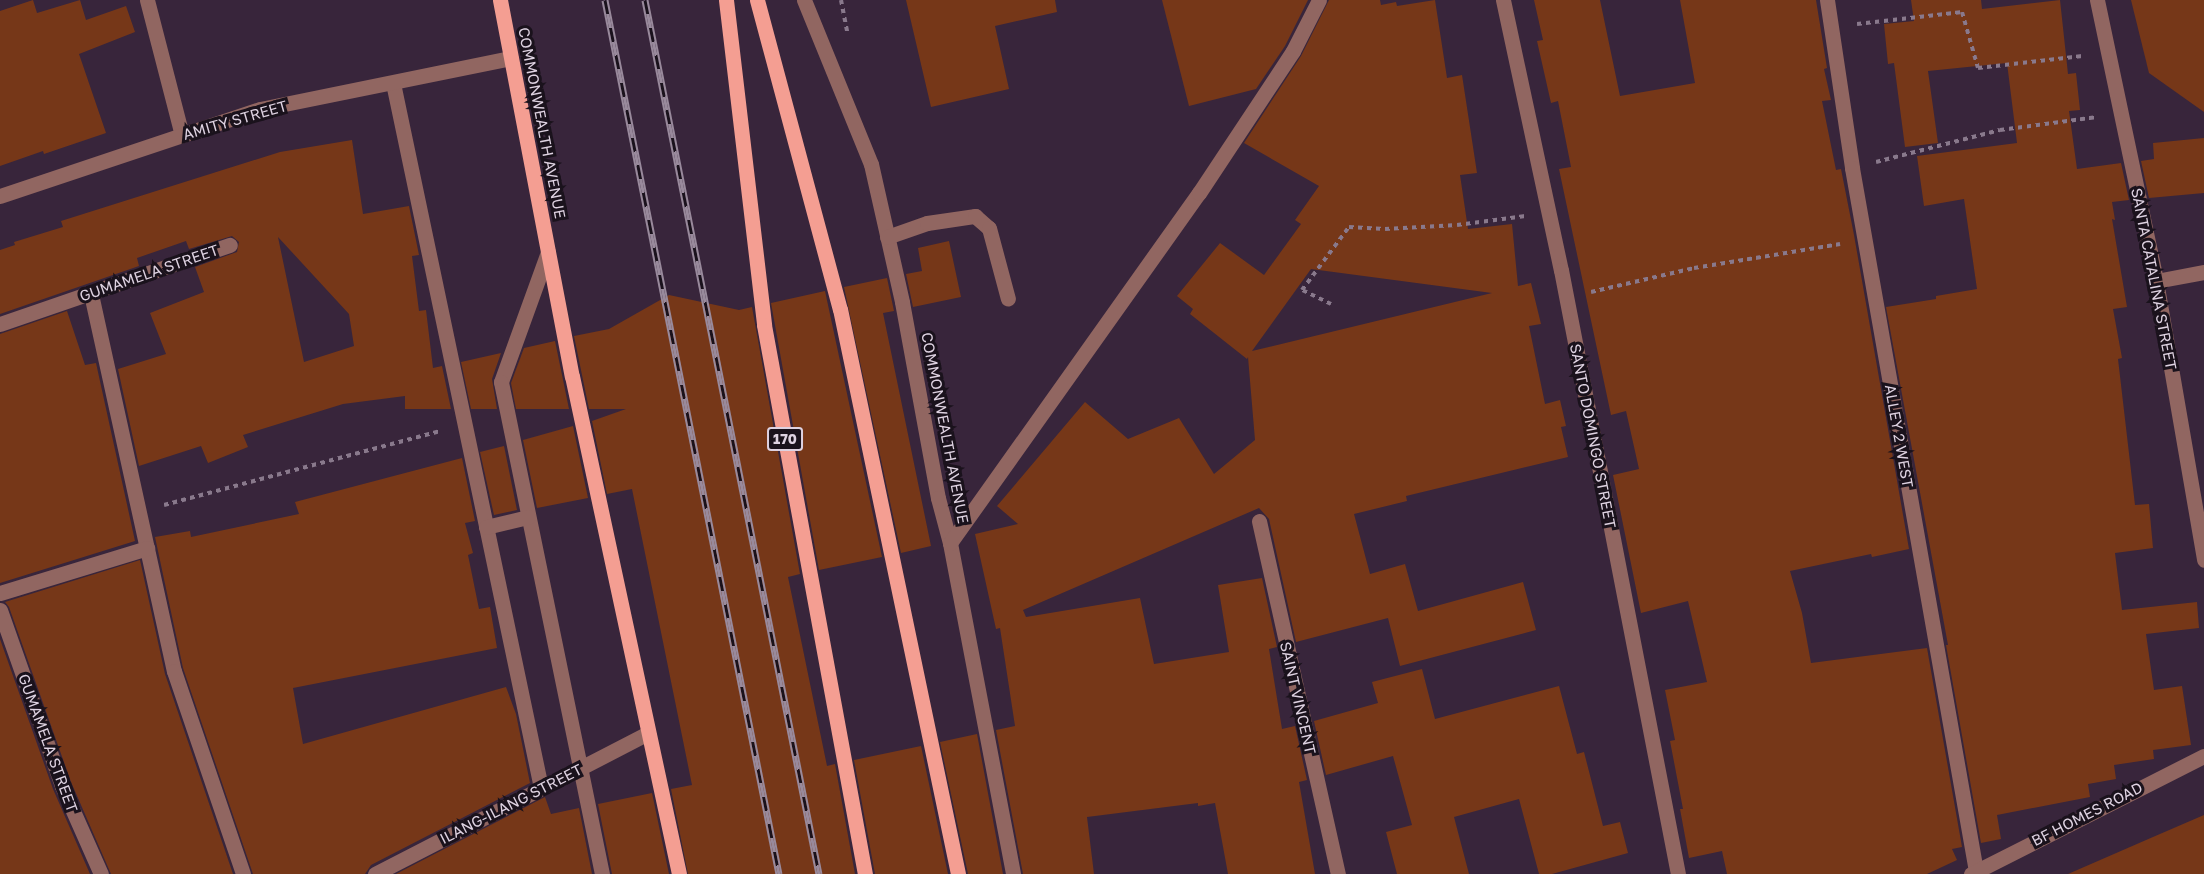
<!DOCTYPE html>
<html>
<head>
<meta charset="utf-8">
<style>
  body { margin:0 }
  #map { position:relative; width:2204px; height:874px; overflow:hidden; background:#38253b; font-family:"Golos Text",sans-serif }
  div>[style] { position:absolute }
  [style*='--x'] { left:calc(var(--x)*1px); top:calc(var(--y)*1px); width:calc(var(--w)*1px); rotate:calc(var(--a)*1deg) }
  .building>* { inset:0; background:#763718 }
  .path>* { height:4px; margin-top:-2px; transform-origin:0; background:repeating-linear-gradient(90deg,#89798c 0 4.5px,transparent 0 9px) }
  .minor>* { height:15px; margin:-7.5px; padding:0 7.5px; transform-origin:7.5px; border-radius:7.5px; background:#916661 }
  .major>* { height:15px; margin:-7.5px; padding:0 7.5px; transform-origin:7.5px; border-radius:7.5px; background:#f49e92 }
  .rail>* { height:7px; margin-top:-3.5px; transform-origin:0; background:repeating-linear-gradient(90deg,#1a121c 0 14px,#998a9c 0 28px); box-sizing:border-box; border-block:2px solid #998a9c }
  span { translate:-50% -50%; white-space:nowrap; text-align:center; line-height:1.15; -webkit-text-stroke:6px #1a121c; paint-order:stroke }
  .shield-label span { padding:2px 4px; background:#1a121c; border:2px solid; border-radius:4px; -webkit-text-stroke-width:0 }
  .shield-label { font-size:14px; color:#ded2e1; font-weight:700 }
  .street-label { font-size:15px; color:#ded2e1 }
</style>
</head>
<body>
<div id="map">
  <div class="building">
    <i style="clip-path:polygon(33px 0,37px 13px,80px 0,86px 20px,126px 6px,135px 32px,79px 54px,106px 133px,44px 154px,43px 151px,0 166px,0 11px)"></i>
    <i style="clip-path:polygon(906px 0,1055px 0,1057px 12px,995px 26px,1009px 89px,931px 107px)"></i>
    <i style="clip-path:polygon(1162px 0,1308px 0,1285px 46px,1256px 89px,1189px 106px)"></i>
    <i style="clip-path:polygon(evenodd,1329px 0,1380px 0,1381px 5px,1396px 2px,1397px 6px,1435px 0,1447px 78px,1462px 75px,1477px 173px,1460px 175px,1468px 229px,1512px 224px,1518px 286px,1531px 283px,1541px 324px,1529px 326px,1545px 404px,1560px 400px,1566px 426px,1561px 427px,1568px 457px,1406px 496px,1407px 501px,1354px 514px,1370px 574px,1405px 564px,1418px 611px,1523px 582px,1536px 630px,1400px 666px,1388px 618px,1296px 642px,1269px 519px,1259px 508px,1023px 610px,1026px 617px,1140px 598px,1154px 664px,1229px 652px,1218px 585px,1262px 578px,1277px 647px,1269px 649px,1282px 729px,1295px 726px,1307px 780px,1299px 782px,1315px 874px,1228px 874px,1215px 803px,1198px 806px,1198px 803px,1087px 817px,1094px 874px,1023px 874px,996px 730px,1015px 726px,1000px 628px,996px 629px,975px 534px,1018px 524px,997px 506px,1085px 402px,1128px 439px,1179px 418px,1214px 474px,1255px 440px,1248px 357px,1247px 359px,1190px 314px,1193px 309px,1177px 296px,1220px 243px,1264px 275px,1301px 224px,1295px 220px,1319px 186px,1244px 143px,1301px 56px,1329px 0,1311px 269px,1492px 293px,1252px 351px,1311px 269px)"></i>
    <i style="clip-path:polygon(1534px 0,1600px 0,1620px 96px,1695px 83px,1680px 0,1816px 0,1827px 68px,1824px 69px,1831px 100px,1822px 101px,1836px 170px,1841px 169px,1854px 235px,1909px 549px,1872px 557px,1871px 554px,1790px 571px,1802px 613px,1811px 663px,1927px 648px,1962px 847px,1952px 849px,1957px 860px,1927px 874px,1727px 874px,1722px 851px,1689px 858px,1680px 809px,1683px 809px,1670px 741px,1675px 740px,1665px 690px,1707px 682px,1688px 601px,1641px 613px,1613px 475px,1639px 469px,1626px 411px,1611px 415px,1559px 169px,1571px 167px,1558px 101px,1551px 103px,1537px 41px,1543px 40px)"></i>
    <i style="clip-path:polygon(1911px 0,1981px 0,1982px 9px,2060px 0,2068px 74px,2076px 73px,2080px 110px,2069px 111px,2077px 169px,2121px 163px,2129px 200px,2112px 202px,2115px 220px,2112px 219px,2127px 307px,2113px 309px,2122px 358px,2118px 359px,2135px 505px,2149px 504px,2153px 548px,2115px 553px,2122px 610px,2197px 602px,2199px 628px,2146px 634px,2154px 690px,2182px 686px,2191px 745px,2153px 750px,2154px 759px,2114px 765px,2116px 779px,2088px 784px,2090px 797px,1997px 815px,2001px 839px,1981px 843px,1946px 645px,1948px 645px,1886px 307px,1936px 299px,1936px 296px,1977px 289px,1964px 199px,1924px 206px,1917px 156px,2017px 143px,2007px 63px,1928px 71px,1938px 143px,1905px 147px,1894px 63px,1888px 64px,1884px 24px,1914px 21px)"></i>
    <i style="clip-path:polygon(2131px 0,2204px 0,2204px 112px,2149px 73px)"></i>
    <i style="clip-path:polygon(2204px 138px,2204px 193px,2149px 198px,2141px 161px,2154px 159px,2153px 143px)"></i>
    <i style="clip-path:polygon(evenodd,352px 140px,363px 214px,409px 206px,419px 255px,412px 256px,419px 311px,426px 310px,433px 368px,442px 366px,451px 409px,405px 409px,405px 396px,343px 404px,243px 435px,248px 447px,208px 463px,201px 446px,139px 466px,118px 369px,166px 354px,150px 313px,204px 292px,195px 267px,237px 252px,239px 242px,232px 236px,189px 249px,186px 241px,137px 258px,139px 266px,0 314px,0 250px,15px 245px,14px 242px,63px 227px,61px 221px,280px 152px,352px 140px,278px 237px,349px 314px,354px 346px,304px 362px,278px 237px)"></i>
    <i style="clip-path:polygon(949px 241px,961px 297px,913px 307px,906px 274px,922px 271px,918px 248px)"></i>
    <i style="clip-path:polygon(887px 278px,894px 311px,883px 313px,931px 546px,901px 553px,844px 287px)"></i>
    <i style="clip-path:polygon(825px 291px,882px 557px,819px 570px,771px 303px)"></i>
    <i style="clip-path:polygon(669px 295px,739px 310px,752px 307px,800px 574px,788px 577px,827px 766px,835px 764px,855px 874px,688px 874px,671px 789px,692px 785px,632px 489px,607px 494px,592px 421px,626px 409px,589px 409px,574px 336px,609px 329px)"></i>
    <i style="clip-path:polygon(67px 311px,85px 365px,96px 363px,135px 541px,0 583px,0 334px)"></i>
    <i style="clip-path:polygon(555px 341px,569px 409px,516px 409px,511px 383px,524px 348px)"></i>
    <i style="clip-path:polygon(501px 353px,492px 379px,497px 409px,471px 409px,461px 362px)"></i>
    <i style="clip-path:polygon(573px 426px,588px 498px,537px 508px,523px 440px)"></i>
    <i style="clip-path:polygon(504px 446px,517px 510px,494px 515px,480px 452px)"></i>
    <i style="clip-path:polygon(462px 458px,475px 521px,465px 523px,473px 553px,468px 555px,479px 609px,490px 607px,497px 648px,293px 688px,303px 744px,506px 687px,516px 714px,530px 783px,371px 865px,365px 874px,253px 874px,183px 668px,155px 537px,190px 531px,191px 537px,299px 514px,295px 502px)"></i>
    <i style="clip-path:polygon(140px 560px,165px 674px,233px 874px,111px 874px,71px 782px,9px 607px,5px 602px)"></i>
    <i style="clip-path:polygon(0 639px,53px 789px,90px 874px,0 874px)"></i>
    <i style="clip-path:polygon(1422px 669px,1435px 719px,1559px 686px,1577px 754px,1584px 752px,1603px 826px,1620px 822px,1628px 853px,1552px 874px,1539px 874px,1519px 799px,1454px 817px,1469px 874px,1397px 874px,1386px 832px,1412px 825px,1393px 756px,1326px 775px,1314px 721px,1378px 703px,1372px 682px)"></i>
    <i style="clip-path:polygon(977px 734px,1003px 874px,968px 874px,940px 742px)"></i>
    <i style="clip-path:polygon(921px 746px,948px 874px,875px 874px,854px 760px)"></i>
    <i style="clip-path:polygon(652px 793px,669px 874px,612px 874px,598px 804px)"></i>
    <i style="clip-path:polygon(545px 797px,551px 814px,579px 808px,592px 874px,396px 874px)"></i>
    <i style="clip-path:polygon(2204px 815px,2204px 874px,2068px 874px,2153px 837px)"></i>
  </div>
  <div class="path">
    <i style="--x:841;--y:0;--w:32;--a:79"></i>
    <i style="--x:1857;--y:24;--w:106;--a:-6.5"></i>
    <i style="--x:1962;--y:12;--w:58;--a:74.1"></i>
    <i style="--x:1978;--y:68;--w:105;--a:-6.6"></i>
    <i style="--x:1876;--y:162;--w:128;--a:-14.5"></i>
    <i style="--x:2000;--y:130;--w:98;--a:-7.6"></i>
    <i style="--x:1591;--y:292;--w:106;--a:-13.1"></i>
    <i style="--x:1694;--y:268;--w:148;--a:-9.3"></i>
    <i style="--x:1331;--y:304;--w:32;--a:-154"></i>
    <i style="--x:1302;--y:290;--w:79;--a:-53.3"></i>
    <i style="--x:1349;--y:227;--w:36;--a:3"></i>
    <i style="--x:1385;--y:229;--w:72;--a:-3.2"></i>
    <i style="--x:1457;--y:225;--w:69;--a:-7.5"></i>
    <i style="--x:164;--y:505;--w:287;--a:-15"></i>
  </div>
  <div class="minor">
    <i style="--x:147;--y:0;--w:139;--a:75.5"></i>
    <i style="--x:804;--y:0;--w:177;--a:67.8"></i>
    <i style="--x:871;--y:164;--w:141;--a:77.3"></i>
    <i style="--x:902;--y:302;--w:199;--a:79.6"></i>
    <i style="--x:938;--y:498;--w:47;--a:75.1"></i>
    <i style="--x:950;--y:543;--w:337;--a:79.2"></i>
    <i style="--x:1503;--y:0;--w:276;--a:77.9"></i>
    <i style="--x:1561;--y:270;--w:615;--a:79.04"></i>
    <i style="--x:1827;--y:0;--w:170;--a:81.5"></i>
    <i style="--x:1852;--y:168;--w:714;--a:80"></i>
    <i style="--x:2097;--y:0;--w:287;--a:78.1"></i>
    <i style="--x:2156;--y:281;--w:283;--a:80.2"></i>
    <i style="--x:393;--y:83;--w:720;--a:78.14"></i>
    <i style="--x:0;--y:196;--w:274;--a:-18.5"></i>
    <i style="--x:260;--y:109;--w:256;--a:-11.5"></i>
    <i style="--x:887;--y:237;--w:42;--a:-19.3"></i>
    <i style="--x:927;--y:223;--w:49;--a:-8.3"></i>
    <i style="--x:975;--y:216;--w:18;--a:41"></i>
    <i style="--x:989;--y:228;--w:73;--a:75"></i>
    <i style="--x:548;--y:252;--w:138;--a:109.9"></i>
    <i style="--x:501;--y:382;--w:502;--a:78.4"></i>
    <i style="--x:2156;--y:281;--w:49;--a:-10.6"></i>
    <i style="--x:91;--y:294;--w:386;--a:77.6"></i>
    <i style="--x:174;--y:671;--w:214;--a:71.2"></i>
    <i style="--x:0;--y:324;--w:243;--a:-19"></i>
    <i style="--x:1259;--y:521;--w:362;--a:77.4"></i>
    <i style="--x:486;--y:527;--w:43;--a:-13.4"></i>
    <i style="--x:950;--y:543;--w:430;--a:-54.6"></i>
    <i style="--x:1199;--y:193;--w:170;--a:-56.5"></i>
    <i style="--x:1293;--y:51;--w:57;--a:-63"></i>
    <i style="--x:0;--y:593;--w:154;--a:-17"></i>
    <i style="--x:0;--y:610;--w:187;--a:70.6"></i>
    <i style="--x:62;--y:786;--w:96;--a:66.1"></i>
    <i style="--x:375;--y:874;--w:307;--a:-27.3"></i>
    <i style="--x:1971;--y:874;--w:261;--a:-26.9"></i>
  </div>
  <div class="major">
    <i style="--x:500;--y:0;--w:383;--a:79.2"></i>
    <i style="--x:572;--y:376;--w:509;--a:77.87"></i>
    <i style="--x:726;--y:0;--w:327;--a:83.3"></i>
    <i style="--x:764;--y:325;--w:558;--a:79.58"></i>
    <i style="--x:757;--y:0;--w:320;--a:75"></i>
    <i style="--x:840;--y:309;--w:577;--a:78.2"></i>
  </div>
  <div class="rail">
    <i style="--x:605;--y:0;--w:891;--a:78.74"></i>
    <i style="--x:645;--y:0;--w:891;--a:78.74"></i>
  </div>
  <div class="shield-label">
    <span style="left:785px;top:439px">170</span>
  </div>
  <div class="street-label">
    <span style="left:235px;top:120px;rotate:-16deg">AMITY STREET</span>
    <span style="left:542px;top:123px;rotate:79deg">COMMONWEALTH AVENUE</span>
    <span style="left:149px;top:273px;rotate:-19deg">GUMAMELA STREET</span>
    <span style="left:2154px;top:279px;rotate:79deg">SANTA CATALINA STREET</span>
    <span style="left:945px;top:428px;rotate:79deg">COMMONWEALTH AVENUE</span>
    <span style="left:1593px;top:436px;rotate:79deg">SANTO DOMINGO STREET</span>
    <span style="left:1899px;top:436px;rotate:80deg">ALLEY 2 WEST</span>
    <span style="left:1298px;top:698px;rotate:77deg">SAINT VINCENT</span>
    <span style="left:48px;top:743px;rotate:70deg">GUMAMELA STREET</span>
    <span style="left:511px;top:804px;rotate:-27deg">ILANG-ILANG STREET</span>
    <span style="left:2087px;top:814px;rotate:-27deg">BF HOMES ROAD</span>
  </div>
</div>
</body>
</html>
